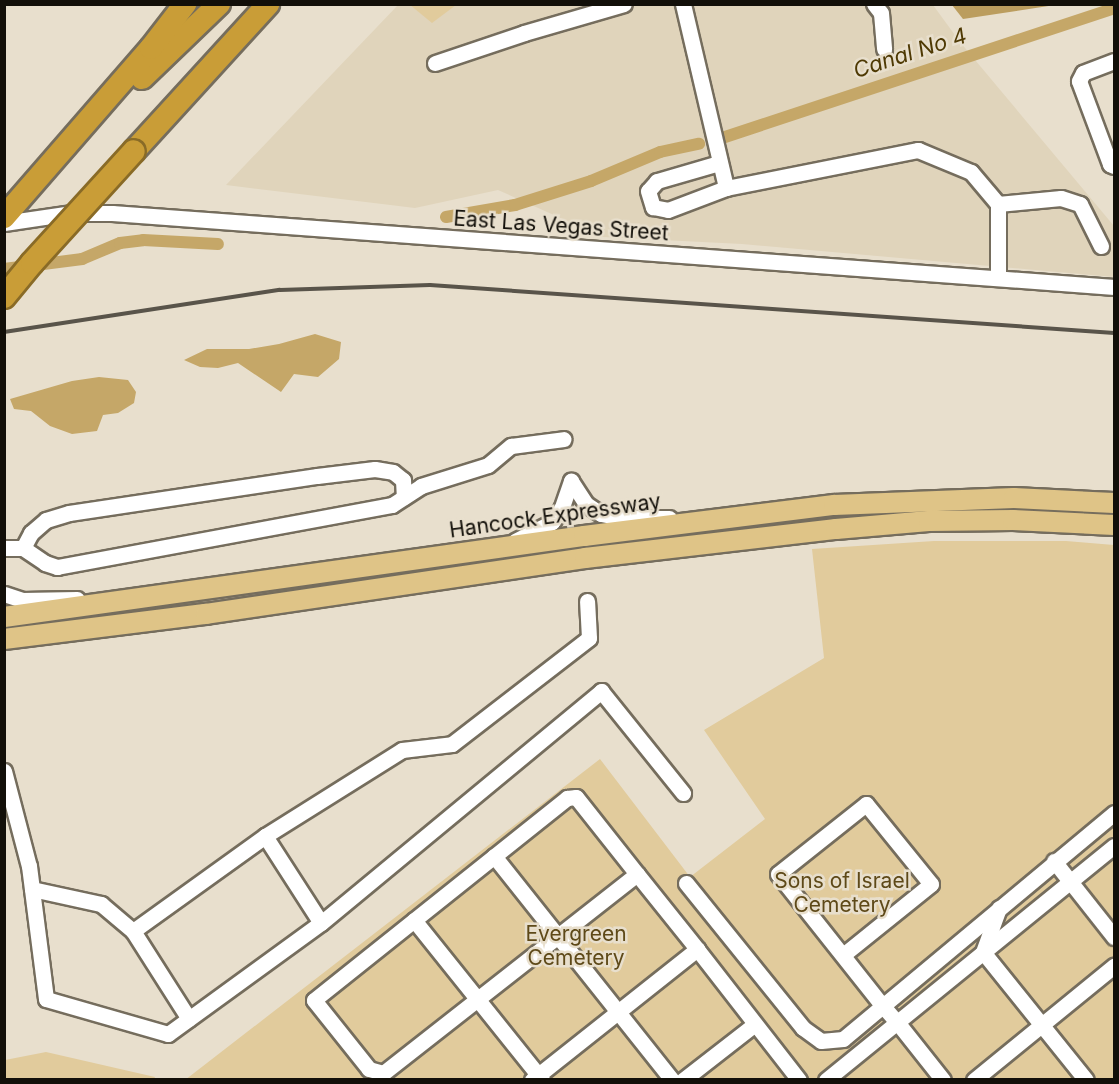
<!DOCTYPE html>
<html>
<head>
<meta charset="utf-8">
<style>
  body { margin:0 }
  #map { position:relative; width:1119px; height:1084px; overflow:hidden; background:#e8dfcd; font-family:Inter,sans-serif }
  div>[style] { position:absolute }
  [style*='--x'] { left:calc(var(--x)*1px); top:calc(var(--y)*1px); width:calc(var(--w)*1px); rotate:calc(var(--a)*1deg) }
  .built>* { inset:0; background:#e0d4bb }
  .green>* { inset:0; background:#e1cb9c }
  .forest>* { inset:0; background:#bb9d5e }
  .water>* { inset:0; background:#c5a768 }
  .canal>* { height:12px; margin:-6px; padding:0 6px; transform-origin:6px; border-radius:6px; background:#c5a768 }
  .roads { filter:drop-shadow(2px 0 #756d5d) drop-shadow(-2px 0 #756d5d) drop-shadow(0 2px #756d5d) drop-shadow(0 -2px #756d5d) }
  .minor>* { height:15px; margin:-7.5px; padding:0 7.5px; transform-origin:7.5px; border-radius:7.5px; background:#fff }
  .major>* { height:20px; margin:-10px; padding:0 10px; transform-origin:10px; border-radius:10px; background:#dfc487 }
  .highway>* { height:22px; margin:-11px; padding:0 11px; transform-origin:11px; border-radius:11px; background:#c99d37 }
  .rail>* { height:4px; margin:-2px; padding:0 2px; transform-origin:2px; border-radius:2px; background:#59544a }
  .bridges { filter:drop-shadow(2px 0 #896b27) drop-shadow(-2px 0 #896b27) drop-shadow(0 2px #896b27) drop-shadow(0 -2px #896b27) }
  .highway-bridge>* { height:22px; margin:-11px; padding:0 11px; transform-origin:11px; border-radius:11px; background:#c99d37 }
  span { translate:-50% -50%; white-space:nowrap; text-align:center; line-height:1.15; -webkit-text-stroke:5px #e8dfcd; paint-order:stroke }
  .street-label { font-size:21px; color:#120f09 }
  .park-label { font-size:21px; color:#5e4918 }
  .water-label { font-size:22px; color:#4e3903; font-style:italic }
  .frame { position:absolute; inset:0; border:6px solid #120f09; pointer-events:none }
</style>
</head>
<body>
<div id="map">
  <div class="built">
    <i style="clip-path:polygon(456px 4px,933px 5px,960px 42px,1114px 226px,1114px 277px,742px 244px,603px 237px,498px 190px,415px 208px,226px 185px,398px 5px,410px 5px,432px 22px)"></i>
  </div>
  <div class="green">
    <i style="clip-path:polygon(410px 5px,456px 5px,432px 23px)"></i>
    <i style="clip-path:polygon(934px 541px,1066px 541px,1114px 545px,1114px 1079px,185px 1080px,600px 759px,690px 877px,765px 819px,704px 730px,824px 658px,812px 549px)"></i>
    <i style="clip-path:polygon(46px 1052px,155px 1077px,154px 1079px,5px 1079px,5px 1060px)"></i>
  </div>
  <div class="forest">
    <i style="clip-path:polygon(952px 5px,1055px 5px,963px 19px)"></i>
  </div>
  <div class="water">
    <i style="clip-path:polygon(315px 334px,341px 342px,339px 359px,318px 377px,294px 374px,281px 392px,238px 363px,218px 368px,200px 367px,184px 360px,207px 349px,249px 349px,279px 344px)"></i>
    <i style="clip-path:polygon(99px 377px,128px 380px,136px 392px,134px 403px,118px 413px,103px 415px,97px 431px,72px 434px,50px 426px,31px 411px,14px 409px,10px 399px,72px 381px)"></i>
  </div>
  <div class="canal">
    <i style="--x:719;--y:139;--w:416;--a:-18.3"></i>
    <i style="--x:446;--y:217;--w:70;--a:-9.9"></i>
    <i style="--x:515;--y:205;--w:80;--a:-17.5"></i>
    <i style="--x:591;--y:181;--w:75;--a:-22.8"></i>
    <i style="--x:660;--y:152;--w:40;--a:-12"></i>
    <i style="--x:4;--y:269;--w:79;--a:-7.3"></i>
    <i style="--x:82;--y:259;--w:41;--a:-22.8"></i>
    <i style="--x:120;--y:243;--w:23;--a:-7"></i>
    <i style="--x:143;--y:240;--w:75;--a:3.1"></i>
  </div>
  <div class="roads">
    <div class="minor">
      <i style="--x:683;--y:4;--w:189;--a:76.8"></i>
      <i style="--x:726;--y:188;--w:196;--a:-11.2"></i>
      <i style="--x:918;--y:150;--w:57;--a:22.5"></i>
      <i style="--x:971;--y:172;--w:42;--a:49.8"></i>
      <i style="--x:998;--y:204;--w:74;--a:90"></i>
      <i style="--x:874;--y:4;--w:11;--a:52"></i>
      <i style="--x:881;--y:13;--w:36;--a:85"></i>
      <i style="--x:1114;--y:61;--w:33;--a:159"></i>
      <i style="--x:1083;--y:73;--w:9;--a:117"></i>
      <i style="--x:1079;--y:81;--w:89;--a:69.5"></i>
      <i style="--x:1110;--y:164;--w:4;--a:27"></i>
      <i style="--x:435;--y:63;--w:94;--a:-18.6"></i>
      <i style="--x:524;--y:33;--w:104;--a:-16.2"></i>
      <i style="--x:719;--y:163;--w:65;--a:163.8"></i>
      <i style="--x:657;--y:181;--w:13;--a:132"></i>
      <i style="--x:648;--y:191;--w:17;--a:73"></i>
      <i style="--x:653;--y:207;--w:15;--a:11"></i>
      <i style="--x:668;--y:210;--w:62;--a:-20.8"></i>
      <i style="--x:998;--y:204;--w:63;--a:-5.4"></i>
      <i style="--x:1061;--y:198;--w:20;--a:18"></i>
      <i style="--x:1080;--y:204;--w:47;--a:63.4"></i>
      <i style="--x:4;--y:223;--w:69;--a:-8.4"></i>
      <i style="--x:72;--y:213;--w:40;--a:0"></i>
      <i style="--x:112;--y:213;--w:1005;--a:4.22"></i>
      <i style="--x:571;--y:481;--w:27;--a:57"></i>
      <i style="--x:586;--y:504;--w:18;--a:34"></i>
      <i style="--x:601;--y:514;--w:20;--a:11"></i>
      <i style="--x:621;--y:518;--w:48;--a:0"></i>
      <i style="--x:515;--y:541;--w:42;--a:-27.2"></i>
      <i style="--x:552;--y:522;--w:18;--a:-56"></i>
      <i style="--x:562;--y:507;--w:28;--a:-71"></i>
      <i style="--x:4;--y:548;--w:19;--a:0"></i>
      <i style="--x:23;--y:548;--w:27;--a:34"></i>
      <i style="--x:45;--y:563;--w:13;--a:18"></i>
      <i style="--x:57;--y:567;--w:341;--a:-10.5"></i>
      <i style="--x:392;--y:505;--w:35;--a:-33"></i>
      <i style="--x:421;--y:486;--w:70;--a:-17.4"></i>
      <i style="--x:488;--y:465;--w:30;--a:-40"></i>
      <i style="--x:511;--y:446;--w:53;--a:-7.5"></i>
      <i style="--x:23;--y:548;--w:17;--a:-62"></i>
      <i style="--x:31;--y:533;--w:20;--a:-41"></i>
      <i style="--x:46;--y:520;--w:24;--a:-17"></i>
      <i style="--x:69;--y:513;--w:251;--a:-8.5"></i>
      <i style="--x:317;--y:476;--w:58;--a:-6.9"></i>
      <i style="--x:375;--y:469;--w:18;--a:9"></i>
      <i style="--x:393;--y:472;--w:13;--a:39"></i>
      <i style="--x:403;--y:480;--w:17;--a:87"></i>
      <i style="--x:4;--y:594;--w:19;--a:18"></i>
      <i style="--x:22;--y:600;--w:55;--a:-1"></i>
      <i style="--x:4;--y:771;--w:98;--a:75.3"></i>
      <i style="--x:29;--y:866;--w:134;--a:82.7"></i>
      <i style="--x:46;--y:999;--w:127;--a:16"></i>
      <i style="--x:168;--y:1034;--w:189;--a:-36"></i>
      <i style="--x:321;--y:923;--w:364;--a:-39.6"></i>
      <i style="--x:601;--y:691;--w:131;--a:51.2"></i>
      <i style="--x:265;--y:836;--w:103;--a:57.2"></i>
      <i style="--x:494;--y:856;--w:286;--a:51.5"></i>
      <i style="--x:1054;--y:861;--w:97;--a:51.7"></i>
      <i style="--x:637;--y:874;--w:323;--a:141.9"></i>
      <i style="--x:383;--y:1073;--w:15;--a:-164"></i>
      <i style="--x:369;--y:1069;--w:88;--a:-128.6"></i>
      <i style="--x:314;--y:1000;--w:324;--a:-38.6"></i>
      <i style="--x:567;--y:798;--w:9;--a:-6"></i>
      <i style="--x:576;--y:797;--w:98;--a:51.6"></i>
      <i style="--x:637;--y:874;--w:96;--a:51.3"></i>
      <i style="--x:697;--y:949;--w:166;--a:52.1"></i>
      <i style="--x:686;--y:883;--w:186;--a:51.1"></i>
      <i style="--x:803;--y:1028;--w:22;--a:36"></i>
      <i style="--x:821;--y:1041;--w:22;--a:-5"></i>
      <i style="--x:843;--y:1039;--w:353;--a:-39.8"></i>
      <i style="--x:32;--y:889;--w:71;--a:12.3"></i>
      <i style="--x:101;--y:904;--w:42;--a:40.2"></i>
      <i style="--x:133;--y:931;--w:163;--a:-35.7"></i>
      <i style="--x:265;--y:836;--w:162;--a:-32.1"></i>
      <i style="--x:402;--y:750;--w:50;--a:-6.8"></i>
      <i style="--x:452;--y:744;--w:173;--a:-37.7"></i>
      <i style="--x:589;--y:638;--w:37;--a:-93"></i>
      <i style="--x:999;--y:908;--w:47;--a:110"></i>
      <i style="--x:983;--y:952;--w:164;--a:51.2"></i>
      <i style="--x:414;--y:920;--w:205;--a:51.3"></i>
      <i style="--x:133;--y:931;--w:104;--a:57.5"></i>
      <i style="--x:843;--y:955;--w:113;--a:-38.9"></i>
      <i style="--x:931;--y:884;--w:103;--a:-129.1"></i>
      <i style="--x:866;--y:804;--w:112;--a:141.5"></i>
      <i style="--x:778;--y:874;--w:167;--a:51.6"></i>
      <i style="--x:882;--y:1005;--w:23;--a:49"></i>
      <i style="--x:897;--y:1022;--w:74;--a:51.6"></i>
      <i style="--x:532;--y:1080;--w:211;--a:-38.4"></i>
      <i style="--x:683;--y:1080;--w:91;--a:-37.9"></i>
      <i style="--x:826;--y:1080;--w:371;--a:-39.1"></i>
      <i style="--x:974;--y:1080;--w:181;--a:-39.2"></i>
    </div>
    <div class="major">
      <i style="--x:4;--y:617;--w:586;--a:-7.95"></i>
      <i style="--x:584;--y:536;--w:252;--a:-7.1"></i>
      <i style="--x:834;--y:505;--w:180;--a:-2.2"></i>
      <i style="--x:1014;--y:498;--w:100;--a:2.9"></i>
      <i style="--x:4;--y:639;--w:204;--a:-7.1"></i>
      <i style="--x:206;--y:614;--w:383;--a:-8.4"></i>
      <i style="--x:585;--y:558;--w:253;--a:-6.6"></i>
      <i style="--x:836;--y:529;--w:93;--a:-4.9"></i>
      <i style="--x:929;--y:521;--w:84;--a:-0.7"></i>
      <i style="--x:1013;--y:520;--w:101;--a:2.8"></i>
    </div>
    <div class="highway">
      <i style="--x:142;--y:78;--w:107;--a:-43.9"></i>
      <i style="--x:134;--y:151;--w:199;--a:-47.6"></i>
      <i style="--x:4;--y:217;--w:224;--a:-49"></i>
      <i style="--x:151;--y:48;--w:56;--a:-52.3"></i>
    </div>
  </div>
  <div class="rail">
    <i style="--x:4;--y:332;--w:279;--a:-8.7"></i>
    <i style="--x:280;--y:290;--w:150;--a:-1.9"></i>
    <i style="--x:430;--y:285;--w:686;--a:4.01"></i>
  </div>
  <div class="bridges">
    <div class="highway-bridge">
      <i style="--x:4;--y:297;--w:44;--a:-50.5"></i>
      <i style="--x:32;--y:263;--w:151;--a:-47.7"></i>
    </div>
  </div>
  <div class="street-label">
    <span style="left:561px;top:226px;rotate:4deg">East Las Vegas Street</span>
    <span style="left:555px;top:516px;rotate:-8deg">Hancock Expressway</span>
  </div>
  <div class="park-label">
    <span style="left:842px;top:893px">Sons of Israel<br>Cemetery</span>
    <span style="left:576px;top:946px">Evergreen<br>Cemetery</span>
  </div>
  <div class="water-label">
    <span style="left:910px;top:53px;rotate:-18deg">Canal No 4</span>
  </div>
  <div class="frame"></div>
</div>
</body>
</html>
